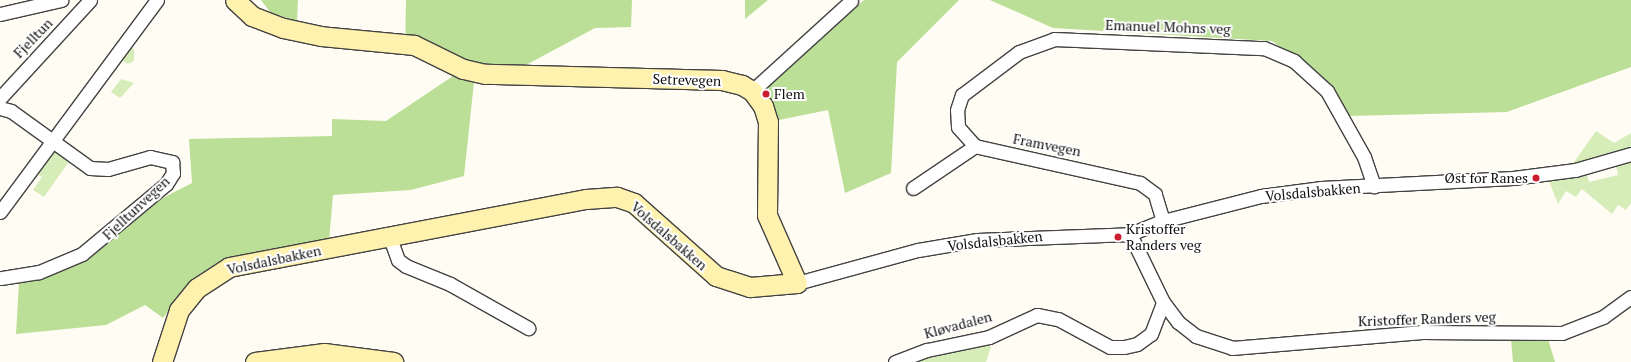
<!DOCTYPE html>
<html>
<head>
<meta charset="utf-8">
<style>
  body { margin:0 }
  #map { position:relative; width:1631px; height:362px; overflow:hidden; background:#fffcf3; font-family:"PT Serif",serif }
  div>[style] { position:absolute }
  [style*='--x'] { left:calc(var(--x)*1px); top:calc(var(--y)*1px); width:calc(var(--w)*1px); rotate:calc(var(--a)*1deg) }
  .green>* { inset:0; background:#d7edb9 }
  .forest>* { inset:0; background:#bbdf97 }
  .roads { filter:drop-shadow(1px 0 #434343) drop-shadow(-1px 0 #434343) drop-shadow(0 1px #434343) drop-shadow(0 -1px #434343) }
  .street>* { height:13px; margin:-6.5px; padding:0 6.5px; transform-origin:6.5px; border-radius:6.5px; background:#fff }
  .secondary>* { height:19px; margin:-9.5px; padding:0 9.5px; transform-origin:9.5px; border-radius:9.5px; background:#fff1ae }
  .dots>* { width:11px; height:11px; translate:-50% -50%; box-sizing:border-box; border:2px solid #fff; border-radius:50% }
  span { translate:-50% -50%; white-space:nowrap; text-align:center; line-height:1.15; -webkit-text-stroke:4px #fff; paint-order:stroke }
  .street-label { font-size:14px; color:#101010 }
  .poi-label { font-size:14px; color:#101010 }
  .left { translate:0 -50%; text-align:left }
  .right { translate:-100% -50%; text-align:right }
</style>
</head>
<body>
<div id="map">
  <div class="green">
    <i style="clip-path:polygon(127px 46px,134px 49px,134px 61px,128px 64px,120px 59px)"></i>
    <i style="clip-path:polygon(121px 79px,134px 83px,120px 98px,111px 92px)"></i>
    <i style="clip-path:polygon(1596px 131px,1614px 143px,1631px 133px,1631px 149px,1572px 165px)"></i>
    <i style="clip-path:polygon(52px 147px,70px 160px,44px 197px,33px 190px,42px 177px,34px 172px)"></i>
    <i style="clip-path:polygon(1631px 161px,1631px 203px,1626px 210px,1618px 205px,1612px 214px,1582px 189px,1576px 197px,1566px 191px,1558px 204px,1549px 181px,1587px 175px,1589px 182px,1618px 175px,1616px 166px)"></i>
    <i style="clip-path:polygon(983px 342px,991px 347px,986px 362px,906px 362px)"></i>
  </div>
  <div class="forest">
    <i style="clip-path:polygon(261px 0,298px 0,297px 21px,271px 13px)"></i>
    <i style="clip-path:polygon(406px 0,632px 0,631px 27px,595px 28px,524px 66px,476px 63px,464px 176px,411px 190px,333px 195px,329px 241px,225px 258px,192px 279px,163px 318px,145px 305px,106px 325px,16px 334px,19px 282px,69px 267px,95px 251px,155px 202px,192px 183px,189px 139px,332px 136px,332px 119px,386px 121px,453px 76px,405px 51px)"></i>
    <i style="clip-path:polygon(745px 0,768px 0,745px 19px)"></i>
    <i style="clip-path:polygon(864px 0,959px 0,897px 62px,891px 173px,845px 193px,828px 110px,774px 121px,768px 85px)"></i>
    <i style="clip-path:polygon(990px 0,1631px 0,1631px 67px,1507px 112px,1349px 116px,1324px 79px,1272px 41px,1053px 28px)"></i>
    <i style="clip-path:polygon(1511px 339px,1548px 339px,1555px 362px,1513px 362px)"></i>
  </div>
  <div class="roads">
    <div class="street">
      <i style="--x:0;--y:14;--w:63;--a:-12.9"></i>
      <i style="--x:752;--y:91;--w:134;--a:-42.3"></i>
      <i style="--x:0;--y:98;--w:133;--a:-47.4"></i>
      <i style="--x:0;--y:108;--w:11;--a:15"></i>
      <i style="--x:11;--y:111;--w:97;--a:35.8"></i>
      <i style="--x:90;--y:168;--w:18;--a:3"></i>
      <i style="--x:108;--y:169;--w:44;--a:-15.9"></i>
      <i style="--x:150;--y:157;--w:23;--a:13"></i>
      <i style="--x:172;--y:162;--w:11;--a:85"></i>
      <i style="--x:173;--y:173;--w:13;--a:122"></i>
      <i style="--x:166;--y:184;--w:109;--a:140.2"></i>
      <i style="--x:82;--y:254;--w:47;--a:157.3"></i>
      <i style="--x:39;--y:272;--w:39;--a:171"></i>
      <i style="--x:913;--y:188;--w:75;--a:-34.1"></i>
      <i style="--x:0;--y:212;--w:264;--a:-53.5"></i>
      <i style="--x:1163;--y:221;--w:28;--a:-107"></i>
      <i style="--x:1155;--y:194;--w:19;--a:-144"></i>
      <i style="--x:1140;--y:183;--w:169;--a:-167.4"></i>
      <i style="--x:975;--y:146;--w:25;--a:-132"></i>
      <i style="--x:958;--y:127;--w:17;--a:-93"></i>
      <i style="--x:957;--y:110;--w:16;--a:-72"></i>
      <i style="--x:962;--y:95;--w:71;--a:-37"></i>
      <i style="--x:1019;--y:52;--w:37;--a:-20"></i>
      <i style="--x:1054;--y:39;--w:210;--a:2.5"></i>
      <i style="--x:1264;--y:48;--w:33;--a:23"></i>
      <i style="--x:1294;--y:61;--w:45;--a:42.3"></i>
      <i style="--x:1327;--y:91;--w:76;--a:60.7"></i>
      <i style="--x:1364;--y:157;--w:31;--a:71"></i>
      <i style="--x:1130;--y:234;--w:76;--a:64.1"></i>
      <i style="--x:1163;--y:302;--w:25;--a:53"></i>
      <i style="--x:1178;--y:322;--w:23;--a:38"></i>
      <i style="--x:1196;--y:336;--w:38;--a:18"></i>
      <i style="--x:1232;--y:348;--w:191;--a:-4.8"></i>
      <i style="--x:1422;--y:332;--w:140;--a:0.4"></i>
      <i style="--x:1562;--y:333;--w:44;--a:-21.3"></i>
      <i style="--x:1603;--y:317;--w:34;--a:-36"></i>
      <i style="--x:390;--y:238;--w:23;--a:70"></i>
      <i style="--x:398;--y:260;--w:10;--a:37"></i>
      <i style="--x:406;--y:266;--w:48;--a:22.2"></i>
      <i style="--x:450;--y:284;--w:90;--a:29.4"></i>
      <i style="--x:797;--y:283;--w:125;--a:-15.3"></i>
      <i style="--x:918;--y:250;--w:60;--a:-9.6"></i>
      <i style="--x:977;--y:240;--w:153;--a:-2.2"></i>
      <i style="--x:1130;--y:234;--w:35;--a:-22"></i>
      <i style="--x:1163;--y:221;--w:101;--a:-14.3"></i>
      <i style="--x:1261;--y:196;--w:61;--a:-7.6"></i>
      <i style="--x:1321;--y:188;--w:192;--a:-3"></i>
      <i style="--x:1513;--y:178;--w:63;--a:-7.4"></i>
      <i style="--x:1575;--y:170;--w:58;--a:-15.9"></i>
      <i style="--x:895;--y:362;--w:34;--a:-21"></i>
      <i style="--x:927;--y:350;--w:63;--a:-11.8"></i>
      <i style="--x:989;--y:337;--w:53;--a:-24.6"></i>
      <i style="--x:1037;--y:315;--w:21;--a:11"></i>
      <i style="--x:1058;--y:319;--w:59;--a:28.3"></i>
      <i style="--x:1110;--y:347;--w:14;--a:0"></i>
      <i style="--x:1124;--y:347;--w:13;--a:-13"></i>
      <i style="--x:1137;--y:344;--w:17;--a:-36"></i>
      <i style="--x:1151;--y:334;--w:34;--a:-69"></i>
    </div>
    <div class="secondary">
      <i style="--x:162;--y:362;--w:55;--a:-71.9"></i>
      <i style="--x:179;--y:310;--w:28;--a:-51"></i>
      <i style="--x:197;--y:288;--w:38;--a:-33"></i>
      <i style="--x:229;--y:267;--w:363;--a:-10.8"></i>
      <i style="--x:586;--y:199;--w:31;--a:-4"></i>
      <i style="--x:617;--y:197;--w:18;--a:19"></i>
      <i style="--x:634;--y:203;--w:110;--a:41.7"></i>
      <i style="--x:716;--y:276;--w:36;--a:18"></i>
      <i style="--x:750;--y:287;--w:47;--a:-4.9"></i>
      <i style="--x:797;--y:283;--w:74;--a:-113.8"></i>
      <i style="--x:767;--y:215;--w:93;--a:-89.4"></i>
      <i style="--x:768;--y:122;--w:17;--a:-107"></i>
      <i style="--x:763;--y:106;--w:19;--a:-126"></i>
      <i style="--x:752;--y:91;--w:12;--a:-149"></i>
      <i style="--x:742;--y:85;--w:21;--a:-166"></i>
      <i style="--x:722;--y:80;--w:237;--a:-178.5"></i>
      <i style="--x:485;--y:74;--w:23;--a:-167"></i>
      <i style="--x:463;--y:69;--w:55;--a:-153.9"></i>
      <i style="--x:414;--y:45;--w:93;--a:-174.5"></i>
      <i style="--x:321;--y:36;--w:39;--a:-168"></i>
      <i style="--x:283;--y:28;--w:33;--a:-159"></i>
      <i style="--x:252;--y:16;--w:23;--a:-137"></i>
      <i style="--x:255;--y:362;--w:70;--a:-7.4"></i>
      <i style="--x:324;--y:353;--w:70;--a:7.4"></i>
    </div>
  </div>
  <div class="dots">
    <i style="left:766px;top:94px;background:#ca1d30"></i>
    <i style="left:1536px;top:178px;background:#ca1d30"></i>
    <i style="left:1118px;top:237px;background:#ca1d30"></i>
  </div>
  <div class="street-label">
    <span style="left:1168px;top:27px;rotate:2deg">Emanuel Mohns veg</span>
    <span style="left:33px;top:38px;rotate:-46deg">Fjelltun</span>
    <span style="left:687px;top:80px;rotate:2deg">Setrevegen</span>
    <span style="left:1047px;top:145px;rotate:11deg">Framvegen</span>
    <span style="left:1313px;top:192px;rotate:-5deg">Volsdalsbakken</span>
    <span style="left:136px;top:208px;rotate:-43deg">Fjelltunvegen</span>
    <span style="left:669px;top:236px;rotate:41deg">Volsdalsbakken</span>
    <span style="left:995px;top:241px;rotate:-6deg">Volsdalsbakken</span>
    <span style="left:274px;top:260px;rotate:-12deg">Volsdalsbakken</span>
    <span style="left:1427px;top:319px;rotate:-2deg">Kristoffer Randers veg</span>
    <span style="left:958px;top:325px;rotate:-15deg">Kløvadalen</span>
  </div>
  <div class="poi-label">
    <span class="left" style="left:774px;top:94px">Flem</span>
    <span class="right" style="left:1528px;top:178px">Øst for Ranes</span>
    <span class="left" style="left:1126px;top:237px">Kristoffer<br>Randers veg</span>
  </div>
</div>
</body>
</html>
